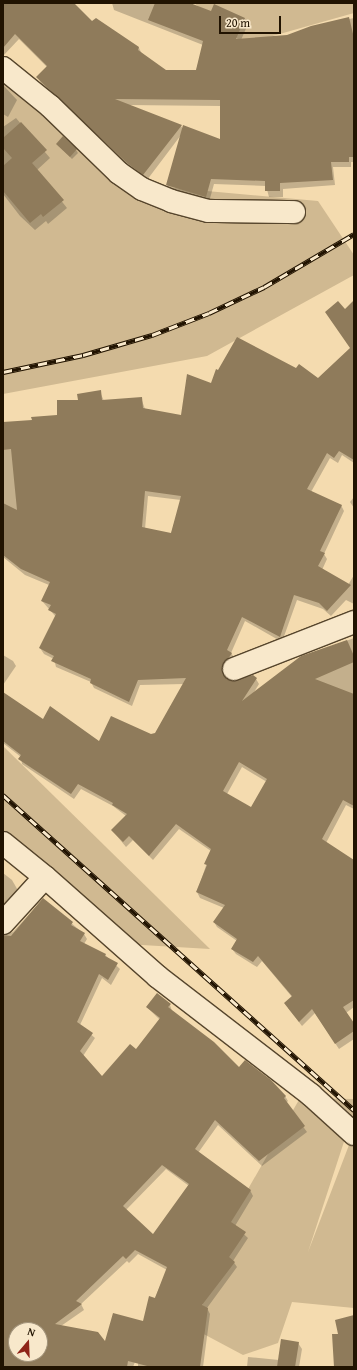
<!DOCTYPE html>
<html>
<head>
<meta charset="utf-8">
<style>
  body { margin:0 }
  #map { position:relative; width:357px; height:1370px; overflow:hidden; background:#f4dbaf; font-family:"Gentium Book Plus",serif }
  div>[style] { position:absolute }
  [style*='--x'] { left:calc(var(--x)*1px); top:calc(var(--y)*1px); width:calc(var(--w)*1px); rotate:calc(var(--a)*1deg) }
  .green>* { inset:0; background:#d0b991 }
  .shadow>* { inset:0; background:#0003 }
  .building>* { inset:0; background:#8f7b5b }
  .roads { filter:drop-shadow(1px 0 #56452c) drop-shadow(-1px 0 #56452c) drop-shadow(0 1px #56452c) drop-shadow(0 -1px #56452c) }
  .minor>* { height:22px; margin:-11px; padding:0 11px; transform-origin:11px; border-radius:11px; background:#f8e8cb }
  .rail>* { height:4.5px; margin-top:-2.25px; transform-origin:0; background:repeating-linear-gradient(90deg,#f8e8cb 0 9px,#211301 0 18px); box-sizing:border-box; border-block:1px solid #211301 }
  span { translate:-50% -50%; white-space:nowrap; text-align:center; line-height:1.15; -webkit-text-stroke:3.5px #f8e8cb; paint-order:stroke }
  .frame { position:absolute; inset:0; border:4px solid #211301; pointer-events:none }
  .north { position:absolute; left:8px; top:1322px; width:40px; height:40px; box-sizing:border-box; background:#f8e8cb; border:1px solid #a2937a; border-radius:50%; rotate:19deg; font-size:11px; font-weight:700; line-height:16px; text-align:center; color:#211301 }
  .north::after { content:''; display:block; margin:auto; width:14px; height:18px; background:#8f2418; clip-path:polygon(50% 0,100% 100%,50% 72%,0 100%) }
  .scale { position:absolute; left:219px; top:16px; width:62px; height:18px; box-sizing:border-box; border:2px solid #211301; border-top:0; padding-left:5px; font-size:12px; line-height:14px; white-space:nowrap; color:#211301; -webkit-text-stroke:3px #f8e8cb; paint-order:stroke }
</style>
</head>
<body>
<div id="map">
  <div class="green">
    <i style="clip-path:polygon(194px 3px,354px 3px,354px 13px,244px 44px)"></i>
    <i style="clip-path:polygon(3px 79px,141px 185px,318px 201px,354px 255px,354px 275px,207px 356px,3px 394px)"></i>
    <i style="clip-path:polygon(3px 746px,210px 949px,108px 943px,3px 855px)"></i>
    <i style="clip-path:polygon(300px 1098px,354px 1099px,354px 1111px,308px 1252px,354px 1132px,354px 1308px,292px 1302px,278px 1343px,243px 1355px,198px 1331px,211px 1254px)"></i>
  </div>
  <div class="shadow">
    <i style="clip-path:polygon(evenodd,3px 3px,72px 3px,93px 23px,139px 48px,142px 54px,165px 71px,196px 71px,203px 45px,114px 10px,112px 3px,187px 3px,212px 13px,215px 6px,245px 19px,248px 24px,241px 40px,287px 36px,311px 27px,354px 18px,354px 162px,351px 162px,351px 167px,333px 167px,335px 185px,283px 189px,283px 197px,269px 197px,266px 186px,214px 184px,209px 202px,170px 191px,167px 185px,181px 135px,147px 180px,131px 169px,41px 83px,38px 77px,47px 67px,19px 39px,3px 56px,3px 3px,127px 105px,221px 106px,221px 141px,183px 129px,181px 126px,127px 105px)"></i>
    <i style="clip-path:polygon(3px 85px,17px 100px,8px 117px,3px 114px)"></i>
    <i style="clip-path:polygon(16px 118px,50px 158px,37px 170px,67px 208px,48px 224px,46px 221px,35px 230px,20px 216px,3px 194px,3px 127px)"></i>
    <i style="clip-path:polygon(57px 144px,76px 150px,78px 153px,72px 159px)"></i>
    <i style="clip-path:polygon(evenodd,354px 301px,354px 463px,342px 455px,338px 463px,330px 458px,311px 492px,341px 505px,344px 511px,324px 554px,327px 559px,322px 570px,348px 585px,354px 575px,354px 604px,346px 600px,331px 616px,323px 609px,297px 600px,282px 642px,245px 621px,231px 653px,235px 659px,224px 673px,225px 677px,232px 682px,256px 679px,259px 684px,253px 694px,302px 657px,354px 638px,354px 809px,346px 805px,326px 843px,354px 862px,354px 1007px,346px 1013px,354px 1025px,354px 1039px,339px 1049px,315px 1013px,302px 1026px,288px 1008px,292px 997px,262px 961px,257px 967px,236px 954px,232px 949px,237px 941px,217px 927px,214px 922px,224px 908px,200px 898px,197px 892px,211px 851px,179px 829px,153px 860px,133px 840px,126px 847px,112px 830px,126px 816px,113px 806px,81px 789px,74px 799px,22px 764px,21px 757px,3px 743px,3px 693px,44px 721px,99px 743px,156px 734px,184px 684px,140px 685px,132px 706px,94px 688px,91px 682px,56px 667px,54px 659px,44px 654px,40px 648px,56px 617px,42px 601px,49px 585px,25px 575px,3px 557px,3px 423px,33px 421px,58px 416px,100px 392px,104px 401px,141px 398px,145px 409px,181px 416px,212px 384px,318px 379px,351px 348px,345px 311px,354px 301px,148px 496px,181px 500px,171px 534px,145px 529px,148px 496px,354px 301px,242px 767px,267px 782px,251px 809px,227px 794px,242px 767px)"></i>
    <i style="clip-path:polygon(354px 497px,354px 508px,350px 502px)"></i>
    <i style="clip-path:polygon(3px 655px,13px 661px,16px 666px,3px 685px)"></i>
    <i style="clip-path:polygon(3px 873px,12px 880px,20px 894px,3px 914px)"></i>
    <i style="clip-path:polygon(evenodd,43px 899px,84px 934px,87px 939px,84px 944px,105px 955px,120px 969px,111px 985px,102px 978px,80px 1025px,95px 1038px,83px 1056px,102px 1078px,136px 1051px,160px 1020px,147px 1007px,170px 1005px,172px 1011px,239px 1068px,285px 1096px,288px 1101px,286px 1103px,307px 1132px,262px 1166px,218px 1125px,198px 1153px,250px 1190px,253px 1196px,235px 1226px,248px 1238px,233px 1261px,237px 1267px,207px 1308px,210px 1314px,203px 1367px,138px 1367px,138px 1354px,133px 1367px,3px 1367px,3px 935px,13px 932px,43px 899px,166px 1169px,189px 1186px,154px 1236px,126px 1210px,166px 1169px,43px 899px,138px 1254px,167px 1270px,144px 1323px,105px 1344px,61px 1326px,84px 1310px,81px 1304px,127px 1261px,129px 1263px,138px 1254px,43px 899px,16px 1330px,40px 1330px,40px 1354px,16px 1354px,16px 1330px)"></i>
    <i style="clip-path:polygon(298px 1343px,302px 1349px,299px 1367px,247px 1367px,248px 1357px,279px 1360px)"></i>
  </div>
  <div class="building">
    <i style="clip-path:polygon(3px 3px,74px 3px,92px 21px,96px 18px,139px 47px,138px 50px,166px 70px,196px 70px,203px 41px,148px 20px,155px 3px,190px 3px,211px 11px,214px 4px,245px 18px,236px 39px,287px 35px,311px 26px,349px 17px,354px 38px,354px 157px,349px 157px,349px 162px,331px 162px,333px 180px,280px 183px,280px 191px,265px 191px,265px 181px,211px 179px,206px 197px,166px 185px,183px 125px,220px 139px,220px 100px,115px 99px,182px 125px,143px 175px,127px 163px,36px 77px,47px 66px,15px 34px,3px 48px)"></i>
    <i style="clip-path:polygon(21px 122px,47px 150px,32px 163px,64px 200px,43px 217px,41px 214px,30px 223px,3px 191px,3px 166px,12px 158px,3px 148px,3px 138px)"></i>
    <i style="clip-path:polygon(63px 136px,77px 149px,70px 157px,56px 144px)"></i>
    <i style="clip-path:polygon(evenodd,354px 300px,354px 460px,339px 451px,334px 458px,327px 453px,307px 489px,342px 505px,320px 551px,325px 553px,318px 566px,351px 585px,327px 611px,319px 603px,294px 595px,280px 637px,242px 617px,227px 650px,232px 653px,222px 668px,226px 678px,232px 681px,253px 675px,257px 678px,242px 701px,301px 656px,347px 640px,354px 656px,354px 662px,315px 679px,354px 694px,354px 806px,343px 800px,322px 839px,354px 860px,354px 1000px,343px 1007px,354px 1023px,354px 1031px,335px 1044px,312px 1009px,299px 1022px,284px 1003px,292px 996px,258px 956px,253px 962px,231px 949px,237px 939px,213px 922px,225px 905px,196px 892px,207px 865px,204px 864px,211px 849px,176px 824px,149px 856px,129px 836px,123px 842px,111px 830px,127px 814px,112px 805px,113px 803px,78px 784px,71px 794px,18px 759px,21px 755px,3px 741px,3px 692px,43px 719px,50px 706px,99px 741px,111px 716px,151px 734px,155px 733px,186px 678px,138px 680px,129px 702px,90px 683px,91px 679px,51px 661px,54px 656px,39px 648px,56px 614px,48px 610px,51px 605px,41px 601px,50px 582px,21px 569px,3px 555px,3px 503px,17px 510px,11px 449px,3px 450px,3px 422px,32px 420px,31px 417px,57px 415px,57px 400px,78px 400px,77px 394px,101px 390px,102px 400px,142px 397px,143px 408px,181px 415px,187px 374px,211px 383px,216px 369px,218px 370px,237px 337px,296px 368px,299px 364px,318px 378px,350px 348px,325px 312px,338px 301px,345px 309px,354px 300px,145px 491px,181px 496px,171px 533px,142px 527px,145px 491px,354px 300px,239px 762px,267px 779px,251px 807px,223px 791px,239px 762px)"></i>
    <i style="clip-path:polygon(evenodd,43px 898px,73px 922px,71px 925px,85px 933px,80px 941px,106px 954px,105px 956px,118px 963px,108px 980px,99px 974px,77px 1022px,93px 1033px,80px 1051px,102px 1076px,130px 1044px,136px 1049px,160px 1018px,146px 1007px,157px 993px,171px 1004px,168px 1007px,214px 1042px,239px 1067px,245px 1060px,271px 1080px,286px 1096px,284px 1098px,305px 1126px,259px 1161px,215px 1120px,195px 1149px,251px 1190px,231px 1222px,246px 1232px,229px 1257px,235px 1262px,202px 1305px,208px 1308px,200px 1367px,151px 1367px,128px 1361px,127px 1367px,3px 1367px,3px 935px,11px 936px,43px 898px,162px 1165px,189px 1184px,153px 1234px,123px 1206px,162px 1165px,43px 898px,135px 1250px,167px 1267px,155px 1298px,149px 1296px,143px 1321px,113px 1313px,105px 1341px,98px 1332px,55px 1324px,82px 1304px,76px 1301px,123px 1256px,126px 1259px,135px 1250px,43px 898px,16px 1330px,40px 1330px,40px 1354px,16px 1354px,16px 1330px)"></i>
    <i style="clip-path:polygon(354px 1315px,354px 1367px,334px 1367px,332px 1334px,338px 1334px,335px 1320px)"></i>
    <i style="clip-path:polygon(281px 1339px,299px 1342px,295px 1367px,277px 1367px)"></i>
  </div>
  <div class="roads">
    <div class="minor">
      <i style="--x:3;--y:68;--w:60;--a:39"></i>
      <i style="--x:50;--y:106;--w:96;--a:44.2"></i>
      <i style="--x:119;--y:173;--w:28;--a:35"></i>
      <i style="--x:142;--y:189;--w:31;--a:22"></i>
      <i style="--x:171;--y:201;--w:39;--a:15"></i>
      <i style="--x:209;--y:211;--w:85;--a:0.7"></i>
      <i style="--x:234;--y:669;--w:129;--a:-21.4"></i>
      <i style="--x:3;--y:843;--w:54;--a:39"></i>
      <i style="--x:45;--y:877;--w:151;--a:41.5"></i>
      <i style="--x:158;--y:977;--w:193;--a:37.6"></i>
      <i style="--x:311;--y:1095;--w:58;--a:42.2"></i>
      <i style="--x:3;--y:923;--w:62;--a:-47.6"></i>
    </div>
  </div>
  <div class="rail">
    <i style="--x:3;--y:372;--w:82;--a:-12"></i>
    <i style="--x:83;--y:355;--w:72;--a:-16.2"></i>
    <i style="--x:152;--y:335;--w:61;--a:-21.1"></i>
    <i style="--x:209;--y:313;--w:61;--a:-25.3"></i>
    <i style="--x:264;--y:287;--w:104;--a:-30.5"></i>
    <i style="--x:3;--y:795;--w:472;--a:41.9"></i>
  </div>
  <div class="frame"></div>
  <div class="north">N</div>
  <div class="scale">20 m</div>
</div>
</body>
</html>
